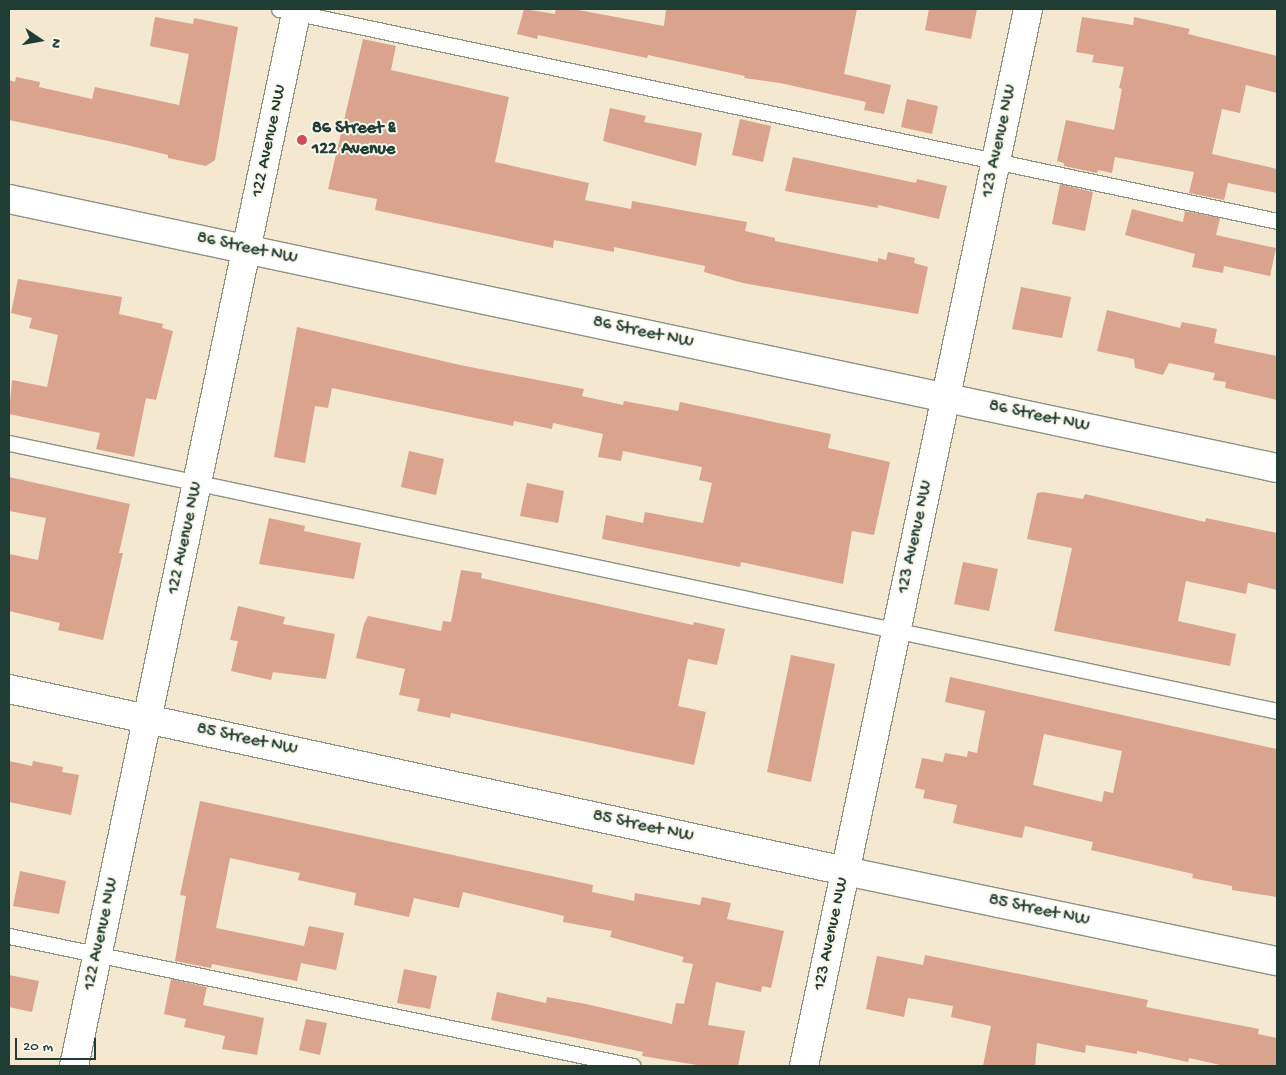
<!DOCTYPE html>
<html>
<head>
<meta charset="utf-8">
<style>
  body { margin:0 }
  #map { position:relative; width:1286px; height:1075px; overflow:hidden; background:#f4e8d0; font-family:"Gochi Hand",sans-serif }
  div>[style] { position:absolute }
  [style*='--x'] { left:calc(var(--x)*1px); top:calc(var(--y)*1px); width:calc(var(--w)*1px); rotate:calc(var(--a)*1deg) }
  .building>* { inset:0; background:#d9a38e }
  .roads { filter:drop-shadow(1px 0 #8a9282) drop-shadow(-1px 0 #8a9282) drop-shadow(0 1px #8a9282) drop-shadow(0 -1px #8a9282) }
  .service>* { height:15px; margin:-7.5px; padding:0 7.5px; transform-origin:7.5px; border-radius:7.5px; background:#fff }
  .minor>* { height:28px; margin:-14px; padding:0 14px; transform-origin:14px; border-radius:14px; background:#fff }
  .tertiary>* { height:28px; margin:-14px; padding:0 14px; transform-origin:14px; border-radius:14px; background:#fff }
  .dots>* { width:14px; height:14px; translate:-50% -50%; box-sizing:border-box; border:2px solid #fbf7ec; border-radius:50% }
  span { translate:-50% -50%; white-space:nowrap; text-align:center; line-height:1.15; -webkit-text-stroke:4px #fbf7ec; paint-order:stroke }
  .poi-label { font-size:18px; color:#1f3d34; font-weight:700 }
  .left { translate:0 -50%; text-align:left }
  .street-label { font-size:18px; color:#1f3d34 }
  .frame { position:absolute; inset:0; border:10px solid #1f3d34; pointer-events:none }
  .north { position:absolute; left:15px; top:15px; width:50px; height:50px; -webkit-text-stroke:4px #fbf7ec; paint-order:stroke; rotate:102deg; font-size:14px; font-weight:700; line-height:20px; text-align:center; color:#1f3d34 }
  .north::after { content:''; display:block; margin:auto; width:18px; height:22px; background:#1f3d34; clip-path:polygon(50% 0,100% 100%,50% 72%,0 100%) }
  .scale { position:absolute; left:15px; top:1038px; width:81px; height:22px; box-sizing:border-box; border:2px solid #1f3d34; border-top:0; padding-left:6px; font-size:15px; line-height:18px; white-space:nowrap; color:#1f3d34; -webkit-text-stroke:4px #fbf7ec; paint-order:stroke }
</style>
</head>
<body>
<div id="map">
  <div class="building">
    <i style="clip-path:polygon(524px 9px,555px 14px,556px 9px,573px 9px,664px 26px,666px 9px,857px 9px,844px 74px,891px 85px,884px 114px,864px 110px,866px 102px,780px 83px,744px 78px,745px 76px,648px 55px,647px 58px,538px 35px,537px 39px,517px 34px)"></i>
    <i style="clip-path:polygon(929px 9px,977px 9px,971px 39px,925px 30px)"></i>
    <i style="clip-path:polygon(155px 17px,193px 24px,194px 18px,238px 27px,215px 160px,206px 166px,168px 158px,168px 155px,127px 145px,9px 120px,9px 80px,15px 82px,16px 77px,40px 82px,39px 87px,92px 99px,95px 87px,179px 105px,189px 54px,150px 46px)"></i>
    <i style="clip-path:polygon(1082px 17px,1133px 25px,1134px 17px,1190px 29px,1188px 34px,1277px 56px,1277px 93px,1246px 85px,1240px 113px,1222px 109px,1212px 154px,1277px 169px,1277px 193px,1228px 183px,1224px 200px,1189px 193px,1194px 172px,1115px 157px,1112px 173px,1098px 170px,1097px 173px,1064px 166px,1064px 163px,1057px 161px,1066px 120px,1114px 130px,1122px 89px,1119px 88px,1124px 67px,1092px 62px,1094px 55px,1076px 52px)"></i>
    <i style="clip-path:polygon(363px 39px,396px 46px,391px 70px,509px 97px,495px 162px,589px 183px,585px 200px,631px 209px,632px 201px,747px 222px,745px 231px,775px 238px,775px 241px,878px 262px,878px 258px,886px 260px,888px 252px,915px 258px,914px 263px,928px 267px,918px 314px,743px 283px,704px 272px,705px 266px,614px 247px,614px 252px,554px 240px,553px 248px,375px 210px,377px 199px,328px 189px)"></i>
    <i style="clip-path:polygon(907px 99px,938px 106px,932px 134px,901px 127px)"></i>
    <i style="clip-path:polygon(610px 108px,646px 116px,644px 122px,702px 133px,696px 166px,603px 141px)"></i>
    <i style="clip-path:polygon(740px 119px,771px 126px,763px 162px,732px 155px)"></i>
    <i style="clip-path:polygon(793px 157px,916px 183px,917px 179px,947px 186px,939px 219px,878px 205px,878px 208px,785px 191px)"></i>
    <i style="clip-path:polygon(1060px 184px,1093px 192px,1085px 231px,1052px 224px)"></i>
    <i style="clip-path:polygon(1132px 209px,1183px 222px,1185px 211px,1220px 218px,1216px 235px,1276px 248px,1270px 276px,1224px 266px,1223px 273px,1192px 267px,1195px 254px,1125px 235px)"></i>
    <i style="clip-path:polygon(18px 279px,122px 297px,119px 314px,163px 324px,162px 328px,173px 331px,156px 400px,146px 398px,134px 457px,96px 449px,100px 433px,9px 414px,12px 380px,47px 387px,58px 335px,29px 328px,32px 318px,11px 313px)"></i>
    <i style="clip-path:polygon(1021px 287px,1071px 297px,1062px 338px,1012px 329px)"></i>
    <i style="clip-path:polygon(1107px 310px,1180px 328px,1182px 322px,1217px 329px,1214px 343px,1277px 356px,1277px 400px,1225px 388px,1226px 382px,1213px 380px,1215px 373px,1169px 363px,1163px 375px,1135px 368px,1134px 359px,1097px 351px)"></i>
    <i style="clip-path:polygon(297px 327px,460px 365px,584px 389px,582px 396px,623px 405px,624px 401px,678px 411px,680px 402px,831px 434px,828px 448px,890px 462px,874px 535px,852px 531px,843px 584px,741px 562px,740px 567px,602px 539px,606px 515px,643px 523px,645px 512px,703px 523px,712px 483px,699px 480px,702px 467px,623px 451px,621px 461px,598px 457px,603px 434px,553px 423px,552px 429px,514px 421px,513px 426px,332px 388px,328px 408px,315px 406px,305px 463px,274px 457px)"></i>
    <i style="clip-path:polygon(409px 451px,444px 459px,436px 495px,401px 487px)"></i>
    <i style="clip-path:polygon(9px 477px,130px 504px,119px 553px,123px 553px,103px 640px,58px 630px,60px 623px,9px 611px,9px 554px,38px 560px,46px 518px,9px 511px)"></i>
    <i style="clip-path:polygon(527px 483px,564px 491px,558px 523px,520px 516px)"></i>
    <i style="clip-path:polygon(1043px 492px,1083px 499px,1085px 494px,1205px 522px,1206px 518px,1277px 533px,1277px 590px,1248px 583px,1246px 594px,1186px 581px,1178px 621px,1236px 634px,1230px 666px,1054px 631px,1072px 548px,1027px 539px,1037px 493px)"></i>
    <i style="clip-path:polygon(269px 518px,305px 526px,304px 531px,361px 543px,354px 579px,259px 564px)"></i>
    <i style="clip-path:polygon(963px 562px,998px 569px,989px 611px,954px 604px)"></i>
    <i style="clip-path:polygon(461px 570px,482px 573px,481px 578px,693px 625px,694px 622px,725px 629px,717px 665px,688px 659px,678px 706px,706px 712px,694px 765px,451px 713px,450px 718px,417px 711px,420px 699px,399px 695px,405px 669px,356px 658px,364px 624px,368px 616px,441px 631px,443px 621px,451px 622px)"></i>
    <i style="clip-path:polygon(238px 606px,285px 617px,283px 624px,335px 634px,326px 679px,273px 672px,271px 680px,231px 671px,238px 641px,230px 640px)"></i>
    <i style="clip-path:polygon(791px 655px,835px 664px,811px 782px,767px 772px)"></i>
    <i style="clip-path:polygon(evenodd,950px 677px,1277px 749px,1277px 897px,1232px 890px,1232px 886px,1192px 878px,1193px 874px,1091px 850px,1093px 842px,1025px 826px,1022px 838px,953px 823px,957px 805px,923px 798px,925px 790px,915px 788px,922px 758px,943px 762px,945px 753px,967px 757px,968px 751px,977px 753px,985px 711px,945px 702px,950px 677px,1044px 734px,1122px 751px,1113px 793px,1104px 791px,1102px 802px,1033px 785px,1044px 734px)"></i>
    <i style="clip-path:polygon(9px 761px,32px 766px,33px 761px,63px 767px,62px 772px,79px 775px,71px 815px,9px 802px)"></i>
    <i style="clip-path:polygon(200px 801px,593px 885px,592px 892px,634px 901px,635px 893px,700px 905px,702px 897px,731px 903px,727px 919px,784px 931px,771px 988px,762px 986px,761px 992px,716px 982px,708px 1025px,745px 1031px,738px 1066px,703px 1066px,642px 1056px,643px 1052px,491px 1020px,497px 992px,546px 1003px,547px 997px,586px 1004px,672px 1024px,676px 1003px,684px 1004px,693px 964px,682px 962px,684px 957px,610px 937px,612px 931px,563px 922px,564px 916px,463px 892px,459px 908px,414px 898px,409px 917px,354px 905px,356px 893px,298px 880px,300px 873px,230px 858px,216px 928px,304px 946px,309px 926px,344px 933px,336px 970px,301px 963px,297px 981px,212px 964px,211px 968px,175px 961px,186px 896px,180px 895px)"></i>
    <i style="clip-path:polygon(20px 871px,66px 881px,59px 914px,13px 906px)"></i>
    <i style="clip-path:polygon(925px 955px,1148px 1000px,1146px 1007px,1259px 1029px,1258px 1034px,1277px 1038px,1277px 1066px,1225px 1066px,1189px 1058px,1188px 1062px,1137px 1051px,1137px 1054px,1086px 1045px,1085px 1053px,1037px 1043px,1035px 1066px,983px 1066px,991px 1026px,951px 1017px,953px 1006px,908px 998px,904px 1017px,866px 1009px,877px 956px,923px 965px)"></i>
    <i style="clip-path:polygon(404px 969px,437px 976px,430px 1009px,397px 1003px)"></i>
    <i style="clip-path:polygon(9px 975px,39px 981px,32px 1012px,9px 1007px)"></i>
    <i style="clip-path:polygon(171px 979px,207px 987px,203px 1005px,264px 1018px,257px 1055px,222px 1049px,225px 1036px,184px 1027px,186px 1019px,164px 1014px)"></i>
    <i style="clip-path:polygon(306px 1019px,327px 1023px,320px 1055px,299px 1050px)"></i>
  </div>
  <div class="roads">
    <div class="service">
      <i style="--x:279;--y:9;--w:1020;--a:11.99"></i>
      <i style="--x:9;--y:443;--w:1296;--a:11.93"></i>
      <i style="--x:9;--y:936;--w:637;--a:11.77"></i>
    </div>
    <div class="minor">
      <i style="--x:9;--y:199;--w:1296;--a:11.98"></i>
      <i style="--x:9;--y:689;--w:856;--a:12.28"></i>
      <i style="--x:845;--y:871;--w:441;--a:11.8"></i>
      <i style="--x:804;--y:1066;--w:1080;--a:-78.03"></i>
    </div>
    <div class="tertiary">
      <i style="--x:74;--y:1066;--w:1080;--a:-78.09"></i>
    </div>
  </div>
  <div class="dots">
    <i style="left:302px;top:140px;background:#d1495b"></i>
  </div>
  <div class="poi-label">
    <span class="left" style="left:312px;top:140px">86 Street &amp;<br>122 Avenue</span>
  </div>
  <div class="street-label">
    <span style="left:270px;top:141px;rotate:-78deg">122 Avenue NW</span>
    <span style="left:1000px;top:141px;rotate:-78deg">123 Avenue NW</span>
    <span style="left:247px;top:249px;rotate:12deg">86 Street NW</span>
    <span style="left:643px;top:333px;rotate:12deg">86 Street NW</span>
    <span style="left:1039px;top:417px;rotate:12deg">86 Street NW</span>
    <span style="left:916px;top:537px;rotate:-78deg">123 Avenue NW</span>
    <span style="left:186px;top:538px;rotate:-78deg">122 Avenue NW</span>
    <span style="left:247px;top:740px;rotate:12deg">85 Street NW</span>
    <span style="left:643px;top:827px;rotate:12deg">85 Street NW</span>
    <span style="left:1039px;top:911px;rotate:12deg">85 Street NW</span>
    <span style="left:102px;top:934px;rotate:-78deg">122 Avenue NW</span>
    <span style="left:832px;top:934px;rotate:-78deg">123 Avenue NW</span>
  </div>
  <div class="frame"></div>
  <div class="north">N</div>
  <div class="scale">20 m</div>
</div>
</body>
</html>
